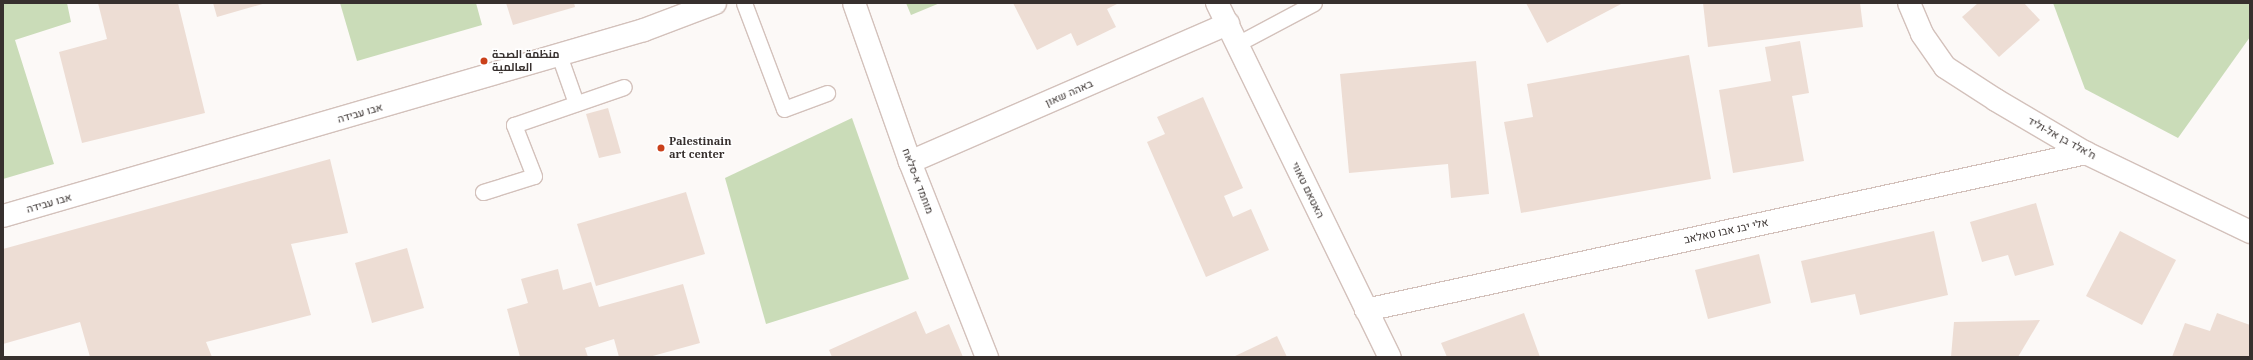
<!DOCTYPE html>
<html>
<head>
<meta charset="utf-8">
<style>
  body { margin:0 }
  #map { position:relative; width:2253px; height:360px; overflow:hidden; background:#fcf9f7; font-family:"Noto Serif",Cairo,Heebo,serif }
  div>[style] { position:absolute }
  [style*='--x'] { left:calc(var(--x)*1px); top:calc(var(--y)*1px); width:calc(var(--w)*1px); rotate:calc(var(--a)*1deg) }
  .green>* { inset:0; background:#cadcb8 }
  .building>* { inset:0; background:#edddd4 }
  .roads { filter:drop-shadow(1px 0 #d3c1bb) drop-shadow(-1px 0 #d3c1bb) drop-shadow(0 1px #d3c1bb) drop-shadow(0 -1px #d3c1bb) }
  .service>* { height:15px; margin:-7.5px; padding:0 7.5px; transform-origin:7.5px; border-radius:7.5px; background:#fff }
  .minor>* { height:22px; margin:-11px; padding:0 11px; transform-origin:11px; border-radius:11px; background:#fff }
  .tertiary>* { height:22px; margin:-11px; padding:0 11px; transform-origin:11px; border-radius:11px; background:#fff }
  .dots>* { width:11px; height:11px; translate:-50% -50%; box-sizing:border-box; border:2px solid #fff; border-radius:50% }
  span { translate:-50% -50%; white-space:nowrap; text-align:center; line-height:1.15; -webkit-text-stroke:3px #fff; paint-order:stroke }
  .poi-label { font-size:11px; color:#37302e; font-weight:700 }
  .left { translate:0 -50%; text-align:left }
  .street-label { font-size:11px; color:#37302e }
  .frame { position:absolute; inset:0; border:4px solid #37302e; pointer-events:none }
</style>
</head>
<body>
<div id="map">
  <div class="green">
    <i style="clip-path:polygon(3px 3px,67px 3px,71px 22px,15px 40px,54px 164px,3px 179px)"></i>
    <i style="clip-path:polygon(340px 3px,476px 3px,482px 25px,357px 61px)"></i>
    <i style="clip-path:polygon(906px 3px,940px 3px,911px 15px)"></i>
    <i style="clip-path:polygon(2053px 3px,2250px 3px,2250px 37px,2178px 138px,2085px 89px)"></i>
    <i style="clip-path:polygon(852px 118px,909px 279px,766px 324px,725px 178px)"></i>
  </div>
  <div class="building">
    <i style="clip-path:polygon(98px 3px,178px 3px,205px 113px,82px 143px,59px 52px,107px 39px)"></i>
    <i style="clip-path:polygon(213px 3px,266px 3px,217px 17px)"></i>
    <i style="clip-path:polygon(506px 3px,574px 3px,575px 7px,513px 25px)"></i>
    <i style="clip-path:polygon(1013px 3px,1119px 3px,1107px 9px,1116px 27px,1077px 46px,1071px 33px,1037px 50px)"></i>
    <i style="clip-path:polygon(1526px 3px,1623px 3px,1547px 43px)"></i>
    <i style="clip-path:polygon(1703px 3px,1860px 3px,1863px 27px,1708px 47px)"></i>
    <i style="clip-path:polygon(1978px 3px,2024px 3px,2040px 20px,1999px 57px,1962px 17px)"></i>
    <i style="clip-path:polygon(1800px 41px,1809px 93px,1792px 96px,1804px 161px,1733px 173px,1719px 90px,1771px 81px,1765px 47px)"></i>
    <i style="clip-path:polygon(1689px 55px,1711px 179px,1521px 213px,1504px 122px,1533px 117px,1527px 84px)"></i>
    <i style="clip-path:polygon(1476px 61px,1489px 194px,1451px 198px,1448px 164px,1349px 173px,1340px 74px)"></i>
    <i style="clip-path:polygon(1203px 97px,1243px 188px,1224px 196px,1233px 217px,1251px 209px,1269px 250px,1206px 277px,1147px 142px,1165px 134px,1157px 117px)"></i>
    <i style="clip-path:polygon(608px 108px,621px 153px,599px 158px,586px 114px)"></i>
    <i style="clip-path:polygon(330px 159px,348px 233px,291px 244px,311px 315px,206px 342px,212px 357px,90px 357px,80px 322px,3px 344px,3px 249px)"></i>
    <i style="clip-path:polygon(686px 192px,705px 254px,596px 286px,577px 224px)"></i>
    <i style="clip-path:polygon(2036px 203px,2054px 265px,2015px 276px,2008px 255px,1982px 262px,1970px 222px)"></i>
    <i style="clip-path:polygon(1934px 231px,1948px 295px,1860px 315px,1855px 294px,1811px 303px,1801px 261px)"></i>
    <i style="clip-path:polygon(2120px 231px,2176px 260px,2142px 325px,2086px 296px)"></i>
    <i style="clip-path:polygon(407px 248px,424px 308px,372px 323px,355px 263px)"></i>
    <i style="clip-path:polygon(1759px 254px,1771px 303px,1708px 319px,1695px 270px)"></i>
    <i style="clip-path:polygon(558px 269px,563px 290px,591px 282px,599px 307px,683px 284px,700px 343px,649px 357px,619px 357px,614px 339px,585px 348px,588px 357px,520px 357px,507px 309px,528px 303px,521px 279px)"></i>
    <i style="clip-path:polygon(916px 311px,926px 334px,949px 324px,963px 357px,832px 357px,829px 350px)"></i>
    <i style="clip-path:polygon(1524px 313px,1540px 357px,1447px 357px,1441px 343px)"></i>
    <i style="clip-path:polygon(2217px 313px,2250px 325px,2250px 357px,2172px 357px,2185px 323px,2210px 331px)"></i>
    <i style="clip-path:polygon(2040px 320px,2018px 357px,1951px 357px,1954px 322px)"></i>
    <i style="clip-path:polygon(1277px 336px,1287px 357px,1233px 357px)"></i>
  </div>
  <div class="roads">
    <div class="service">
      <i style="--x:744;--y:3;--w:113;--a:69.3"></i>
      <i style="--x:784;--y:109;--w:46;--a:-20.4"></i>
      <i style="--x:1237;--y:44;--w:87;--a:-28"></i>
      <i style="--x:559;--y:55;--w:51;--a:70.5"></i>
      <i style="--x:483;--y:192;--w:53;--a:-17.4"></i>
      <i style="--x:534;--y:176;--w:55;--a:-111.4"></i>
      <i style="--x:514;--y:125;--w:116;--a:-19.1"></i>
    </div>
    <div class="minor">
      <i style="--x:854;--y:3;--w:169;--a:70.6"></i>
      <i style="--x:910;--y:162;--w:210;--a:68.5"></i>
      <i style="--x:1217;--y:3;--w:394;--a:64"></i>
      <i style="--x:910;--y:162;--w:347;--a:-23.5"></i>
      <i style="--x:3;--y:216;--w:667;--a:-16.18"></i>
      <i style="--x:644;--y:30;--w:76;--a:-20.8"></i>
      <i style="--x:1366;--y:310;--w:737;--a:-12.3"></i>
    </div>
    <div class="tertiary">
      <i style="--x:1909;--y:3;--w:34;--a:67"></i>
      <i style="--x:1922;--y:34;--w:40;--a:55.1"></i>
      <i style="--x:1945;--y:67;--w:61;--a:32.9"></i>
      <i style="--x:1996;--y:100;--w:104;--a:30.5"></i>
      <i style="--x:2086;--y:153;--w:182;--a:25.7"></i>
    </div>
  </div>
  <div class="dots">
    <i style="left:484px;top:61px;background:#ca411b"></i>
    <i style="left:661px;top:148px;background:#ca411b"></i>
  </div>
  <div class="poi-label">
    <span class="left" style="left:492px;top:61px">منظمة الصحة<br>العالمية</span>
    <span class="left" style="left:669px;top:148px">Palestinain<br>art center</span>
  </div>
  <div class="street-label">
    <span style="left:1069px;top:93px;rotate:-24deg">באהה שאון</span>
    <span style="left:360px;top:113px;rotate:-16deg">אבו עבידה</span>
    <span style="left:2062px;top:138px;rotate:29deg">ח'אלד בן אל-וליד</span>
    <span style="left:918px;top:181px;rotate:69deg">מוחמד א-סלאח</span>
    <span style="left:1308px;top:190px;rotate:64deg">האטאם טאווי</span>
    <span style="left:49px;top:203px;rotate:-16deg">אבו עבידה</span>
    <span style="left:1726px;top:231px;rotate:-12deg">אלי יבנ אבו טאלאב</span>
  </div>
  <div class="frame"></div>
</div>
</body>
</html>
